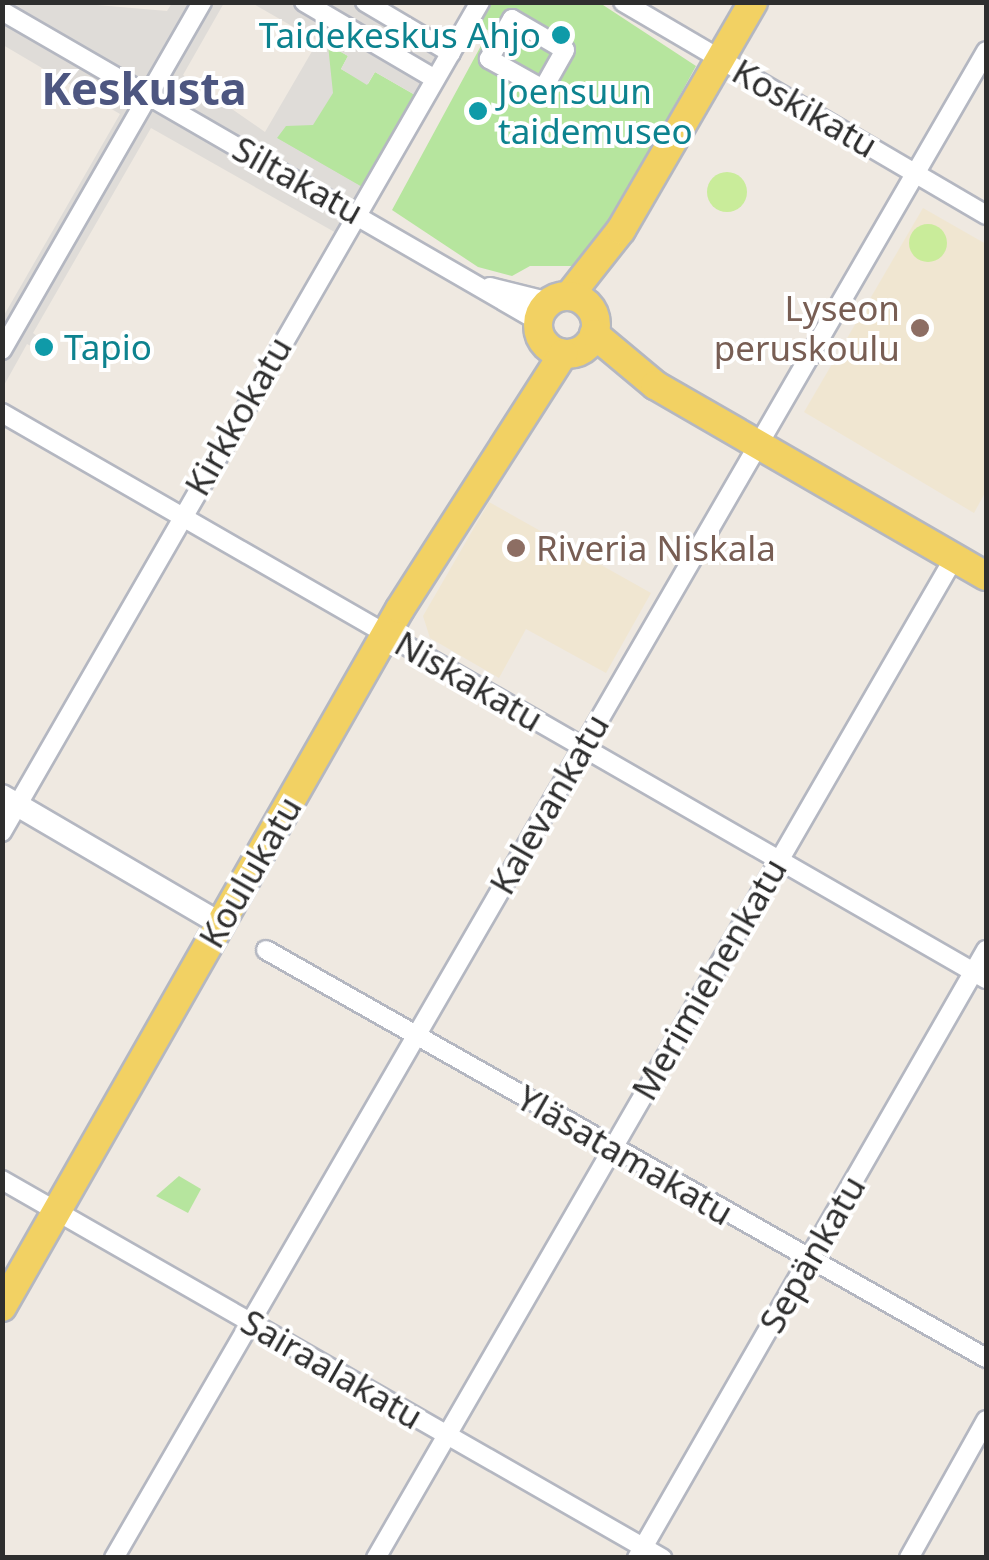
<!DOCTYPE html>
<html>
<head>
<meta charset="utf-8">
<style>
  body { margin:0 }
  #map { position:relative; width:989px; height:1560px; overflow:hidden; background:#efe9e1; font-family:"Noto Sans",sans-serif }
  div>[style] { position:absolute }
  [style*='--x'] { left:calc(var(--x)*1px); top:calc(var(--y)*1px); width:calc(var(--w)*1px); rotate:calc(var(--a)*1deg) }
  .education>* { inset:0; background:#f0e6d1 }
  .green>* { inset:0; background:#b6e59e }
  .pitch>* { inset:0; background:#c9ec9a }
  .round { border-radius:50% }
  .plaza>* { inset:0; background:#dfdcd8 }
  .roads { filter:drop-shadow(2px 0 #b4b7c1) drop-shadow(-2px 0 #b4b7c1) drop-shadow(0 2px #b4b7c1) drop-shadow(0 -2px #b4b7c1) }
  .street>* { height:18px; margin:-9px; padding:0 9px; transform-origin:9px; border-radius:9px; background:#fff }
  .secondary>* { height:22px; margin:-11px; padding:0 11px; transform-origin:11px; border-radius:11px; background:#fff }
  .primary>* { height:28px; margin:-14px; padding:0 14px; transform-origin:14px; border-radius:14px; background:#f2d163 }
  .primary>.ring { margin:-14px; padding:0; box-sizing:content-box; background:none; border:28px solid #f2d163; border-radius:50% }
  .dots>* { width:28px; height:28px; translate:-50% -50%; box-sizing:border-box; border:5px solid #fff; border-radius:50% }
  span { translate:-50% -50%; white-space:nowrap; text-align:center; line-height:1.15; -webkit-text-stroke:8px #fff; paint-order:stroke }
  .culture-label { font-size:35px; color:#0d838f }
  .right { translate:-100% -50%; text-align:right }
  .left { translate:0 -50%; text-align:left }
  .street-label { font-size:35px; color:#2e2e2e }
  .education-label { font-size:35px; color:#785e54 }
  .district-label { font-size:45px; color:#4d5680; font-weight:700 }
  .frame { position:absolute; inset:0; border:5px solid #2e2e2e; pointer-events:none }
</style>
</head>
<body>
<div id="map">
  <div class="education">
    <i style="clip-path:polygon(923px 208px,986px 244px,986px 491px,974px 513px,804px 412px)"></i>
    <i style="clip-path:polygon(489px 502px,651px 593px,606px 673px,526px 629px,499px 678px,430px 638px,423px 616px)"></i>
  </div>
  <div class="green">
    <i style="clip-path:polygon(490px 3px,600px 3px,696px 66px,587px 266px,530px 266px,512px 276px,478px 267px,392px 210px,489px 31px,477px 23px)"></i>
    <i style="clip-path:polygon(328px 44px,348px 56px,341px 69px,368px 84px,375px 72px,422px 99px,368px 191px,276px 138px)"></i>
    <i style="clip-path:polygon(179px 1176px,201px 1189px,188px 1213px,156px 1196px)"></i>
  </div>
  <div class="pitch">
    <i class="round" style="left:707px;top:172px;width:40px;height:40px"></i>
    <i class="round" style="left:909px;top:224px;width:38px;height:38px"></i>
  </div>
  <div class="plaza">
    <i style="clip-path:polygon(62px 2px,167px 11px,172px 3px,224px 3px,183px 75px,265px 132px,318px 41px,252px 3px,356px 3px,446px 55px,422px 99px,375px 72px,367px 85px,341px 69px,348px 56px,328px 45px,333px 93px,313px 125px,286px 126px,277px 138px,364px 188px,338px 234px,151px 128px,33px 333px,42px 340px,37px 349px,27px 344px,3px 387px,3px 317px,120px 114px,3px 45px,3px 3px)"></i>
  </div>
  <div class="roads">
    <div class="street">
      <i style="--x:304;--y:2;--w:152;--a:30.4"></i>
      <i style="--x:365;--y:2;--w:100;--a:30.7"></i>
      <i style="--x:623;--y:2;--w:421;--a:30.4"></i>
      <i style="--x:2;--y:11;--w:619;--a:30.04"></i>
      <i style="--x:512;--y:19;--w:61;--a:30.3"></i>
      <i style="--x:565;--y:50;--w:45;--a:119.4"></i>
      <i style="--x:543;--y:89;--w:62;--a:-150.9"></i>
      <i style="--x:489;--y:59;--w:46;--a:-60.1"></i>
      <i style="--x:490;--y:287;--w:62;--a:14"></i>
      <i style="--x:2;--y:350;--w:401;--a:-60.1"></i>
      <i style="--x:2;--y:413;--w:1135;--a:29.91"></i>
      <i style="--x:2;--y:832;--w:958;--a:-60.06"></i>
      <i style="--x:266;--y:950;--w:828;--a:29.54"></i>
      <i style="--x:2;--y:1180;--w:761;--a:29.8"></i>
      <i style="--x:114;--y:1558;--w:1741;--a:-59.94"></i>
      <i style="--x:376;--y:1558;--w:1155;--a:-59.97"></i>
      <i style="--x:637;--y:1558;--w:701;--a:-60.14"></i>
      <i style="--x:909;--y:1558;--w:158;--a:-60.8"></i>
    </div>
    <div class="secondary">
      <i style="--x:2;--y:796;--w:254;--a:30.3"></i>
    </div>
    <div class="primary">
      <i style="--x:569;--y:296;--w:84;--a:-51.8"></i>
      <i style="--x:621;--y:230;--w:263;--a:-59.9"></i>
      <i class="ring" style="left:538px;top:296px;width:30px;height:30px"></i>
      <i style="--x:594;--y:334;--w:80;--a:39.9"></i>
      <i style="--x:655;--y:385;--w:382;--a:30"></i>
      <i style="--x:2;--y:1307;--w:803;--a:-60.31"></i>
      <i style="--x:400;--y:609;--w:303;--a:-57.4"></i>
    </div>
  </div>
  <div class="dots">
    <i style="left:561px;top:35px;background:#0f9aa8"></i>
    <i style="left:478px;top:111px;background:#0f9aa8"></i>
    <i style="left:920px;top:328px;background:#8d6e63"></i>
    <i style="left:44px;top:347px;background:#0f9aa8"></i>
    <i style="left:516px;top:548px;background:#8d6e63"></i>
  </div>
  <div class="culture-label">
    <span class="right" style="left:541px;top:35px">Taidekeskus Ahjo</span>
    <span class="left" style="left:498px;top:111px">Joensuun<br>taidemuseo</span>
    <span class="left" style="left:64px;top:347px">Tapio</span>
  </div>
  <div class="street-label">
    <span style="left:805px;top:108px;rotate:30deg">Koskikatu</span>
    <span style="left:298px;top:180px;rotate:29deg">Siltakatu</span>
    <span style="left:238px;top:416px;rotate:-60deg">Kirkkokatu</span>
    <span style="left:469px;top:681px;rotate:30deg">Niskakatu</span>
    <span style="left:549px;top:804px;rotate:-60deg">Kalevankatu</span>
    <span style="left:250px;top:872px;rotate:-60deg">Koulukatu</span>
    <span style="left:709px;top:979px;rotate:-60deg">Merimiehenkatu</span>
    <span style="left:625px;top:1155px;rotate:30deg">Yläsatamakatu</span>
    <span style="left:812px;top:1254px;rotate:-60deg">Sepänkatu</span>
    <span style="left:332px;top:1369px;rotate:30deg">Sairaalakatu</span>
  </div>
  <div class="education-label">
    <span class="right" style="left:900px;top:328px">Lyseon<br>peruskoulu</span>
    <span class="left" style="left:536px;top:548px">Riveria Niskala</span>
  </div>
  <div class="district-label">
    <span style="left:144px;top:88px">Keskusta</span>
  </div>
  <div class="frame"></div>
</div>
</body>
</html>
